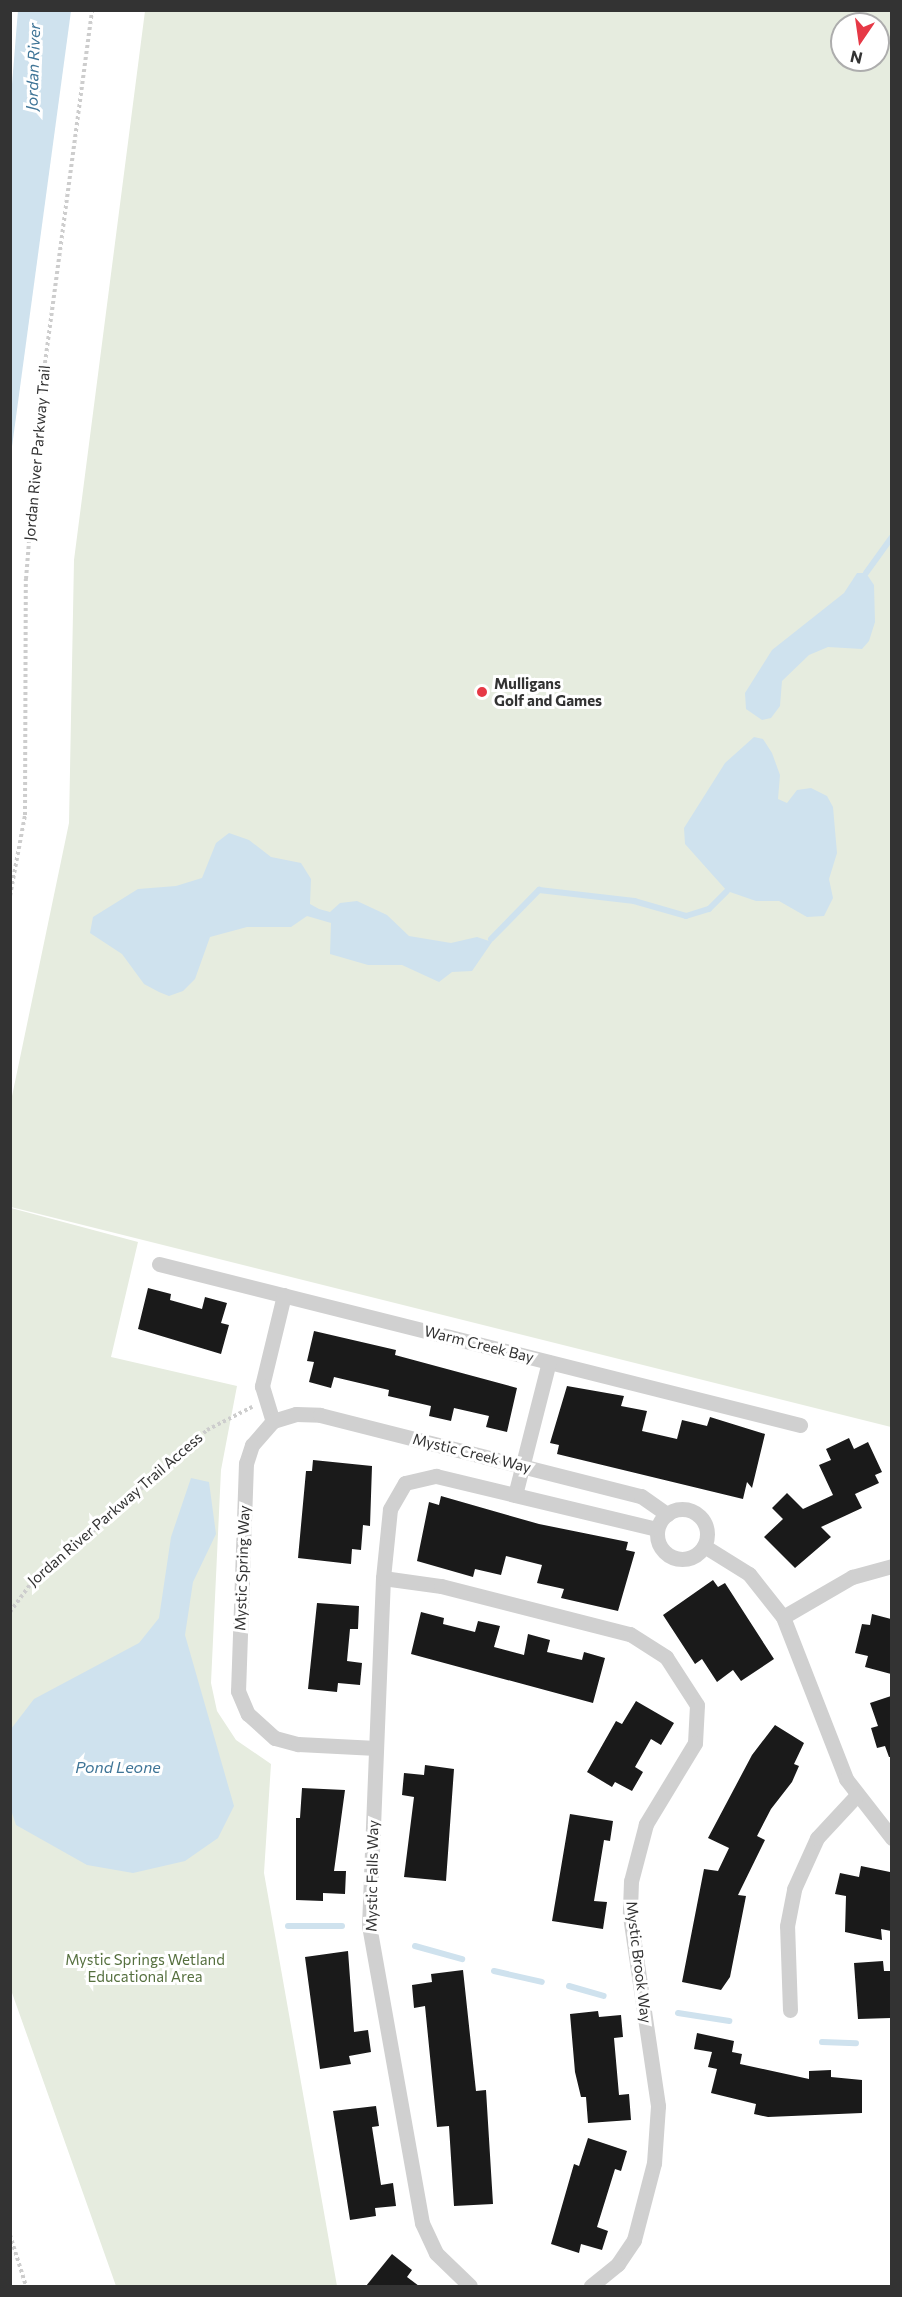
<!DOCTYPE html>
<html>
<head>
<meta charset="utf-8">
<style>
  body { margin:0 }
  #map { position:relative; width:902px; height:2297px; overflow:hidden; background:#fff; font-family:Commissioner,sans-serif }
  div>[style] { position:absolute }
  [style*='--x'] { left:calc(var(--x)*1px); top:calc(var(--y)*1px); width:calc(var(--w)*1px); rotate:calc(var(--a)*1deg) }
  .green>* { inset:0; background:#e6ecdf }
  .water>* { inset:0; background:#cfe2ee }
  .stream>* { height:6px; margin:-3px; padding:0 3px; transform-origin:3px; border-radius:3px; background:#cfe2ee }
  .building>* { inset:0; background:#1a1a1a }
  .path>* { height:4px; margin-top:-2px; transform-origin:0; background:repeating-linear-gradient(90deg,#cdcdcd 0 3px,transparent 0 6px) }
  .street>* { height:15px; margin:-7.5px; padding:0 7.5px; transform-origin:7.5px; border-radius:7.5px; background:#d0d0d0 }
  .street>.ring { margin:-7.5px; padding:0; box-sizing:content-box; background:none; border:15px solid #d0d0d0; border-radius:50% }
  .dots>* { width:16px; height:16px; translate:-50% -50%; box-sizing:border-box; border:3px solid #fff; border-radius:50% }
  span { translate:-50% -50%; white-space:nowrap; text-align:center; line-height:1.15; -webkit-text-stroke:6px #fff; paint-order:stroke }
  .street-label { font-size:15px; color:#333 }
  .poi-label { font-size:15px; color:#333; font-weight:700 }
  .left { translate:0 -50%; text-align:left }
  .park-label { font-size:15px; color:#56703f }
  .water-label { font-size:16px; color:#3f7597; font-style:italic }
  .frame { position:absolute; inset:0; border:12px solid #333; pointer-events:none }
  .north { position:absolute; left:830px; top:12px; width:60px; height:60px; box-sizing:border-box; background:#fff; border:2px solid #adadad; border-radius:50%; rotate:193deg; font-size:16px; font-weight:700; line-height:24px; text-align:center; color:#333 }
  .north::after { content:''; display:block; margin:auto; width:21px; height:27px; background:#e63946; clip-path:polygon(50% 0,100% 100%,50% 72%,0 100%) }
</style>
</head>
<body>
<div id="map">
  <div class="green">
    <i style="clip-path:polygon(evenodd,145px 11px,891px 11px,891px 1427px,11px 1207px,11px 1101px,69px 823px,74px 560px,145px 11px,842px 24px,878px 24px,878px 60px,842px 60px,842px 24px)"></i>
    <i style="clip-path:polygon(11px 1208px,138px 1242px,111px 1357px,237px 1386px,221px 1470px,211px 1683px,217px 1711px,236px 1740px,271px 1764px,264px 1873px,337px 2286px,116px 2286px,11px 1990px)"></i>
  </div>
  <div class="water">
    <i style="clip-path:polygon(18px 10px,71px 11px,11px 454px,10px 109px)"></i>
    <i style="clip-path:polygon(857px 573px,866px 573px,874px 585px,875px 622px,869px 641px,862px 649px,828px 647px,809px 655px,782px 681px,780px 706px,771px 718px,762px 720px,746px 709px,745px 693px,772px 650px,844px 593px)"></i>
    <i style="clip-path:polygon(754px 737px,763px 739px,772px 753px,780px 775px,778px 799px,787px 803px,797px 790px,811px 788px,827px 796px,833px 807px,837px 853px,829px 879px,833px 898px,824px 916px,807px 917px,779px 901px,756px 901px,727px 891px,685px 844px,684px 828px,725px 763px)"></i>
    <i style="clip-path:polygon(229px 833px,249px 840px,271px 857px,301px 863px,311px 879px,310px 904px,319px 909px,330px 912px,340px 903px,357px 901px,387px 915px,409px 936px,451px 943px,477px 937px,492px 942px,472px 971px,452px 972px,439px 982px,402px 965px,368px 965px,330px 954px,331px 923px,307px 916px,291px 927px,247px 927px,210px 937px,195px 979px,183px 991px,169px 996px,159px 992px,144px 984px,122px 954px,90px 933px,93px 917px,138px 889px,176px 886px,202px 878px,216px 843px)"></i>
    <i style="clip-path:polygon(191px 1478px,209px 1482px,216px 1534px,193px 1582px,185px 1635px,234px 1806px,218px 1838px,185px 1861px,133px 1873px,87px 1865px,16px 1825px,11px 1810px,11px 1729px,34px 1699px,139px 1643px,159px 1618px,171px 1537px)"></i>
  </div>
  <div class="stream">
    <i style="--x:866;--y:573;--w:44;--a:-54.2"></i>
    <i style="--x:491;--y:939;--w:69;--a:-45.6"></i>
    <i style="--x:539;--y:890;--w:96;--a:6.6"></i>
    <i style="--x:634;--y:901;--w:54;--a:16.1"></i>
    <i style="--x:686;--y:916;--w:24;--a:-17"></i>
    <i style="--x:709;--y:909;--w:25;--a:-45"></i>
    <i style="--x:288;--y:1926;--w:54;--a:0"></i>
    <i style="--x:415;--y:1946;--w:49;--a:15.5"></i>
    <i style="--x:494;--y:1971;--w:49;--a:12.9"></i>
    <i style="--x:569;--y:1986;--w:36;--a:16"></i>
    <i style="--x:678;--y:2013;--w:52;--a:8.9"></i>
    <i style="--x:822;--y:2042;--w:34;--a:2"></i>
  </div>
  <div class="building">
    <i style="clip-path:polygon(148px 1288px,171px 1294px,170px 1300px,202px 1309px,205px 1297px,227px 1303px,221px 1323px,229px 1325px,221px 1354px,138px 1329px)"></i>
    <i style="clip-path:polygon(314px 1331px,396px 1350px,395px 1355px,517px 1388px,507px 1432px,486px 1427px,489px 1416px,454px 1408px,451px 1421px,429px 1416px,431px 1406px,388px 1396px,389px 1390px,334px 1377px,331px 1388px,309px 1382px,314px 1362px,307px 1361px)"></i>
    <i style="clip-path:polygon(567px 1386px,624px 1396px,621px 1406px,647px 1411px,642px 1431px,677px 1439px,682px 1420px,707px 1426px,710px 1417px,765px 1434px,752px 1488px,747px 1482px,743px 1499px,557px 1454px,559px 1445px,550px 1443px)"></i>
    <i style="clip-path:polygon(849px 1438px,854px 1449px,868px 1442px,882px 1472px,875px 1475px,879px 1483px,855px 1494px,862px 1508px,821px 1527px,831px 1537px,795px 1568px,764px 1537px,783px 1519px,772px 1508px,787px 1493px,803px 1509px,833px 1495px,819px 1465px,831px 1460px,826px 1449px)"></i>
    <i style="clip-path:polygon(313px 1460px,372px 1466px,370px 1526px,363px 1525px,361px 1550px,352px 1549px,351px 1564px,298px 1558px,306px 1471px,312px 1471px)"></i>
    <i style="clip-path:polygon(441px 1496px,539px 1524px,628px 1542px,626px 1550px,635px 1552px,618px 1611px,561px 1598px,564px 1589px,537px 1583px,542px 1565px,506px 1556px,501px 1575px,475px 1569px,473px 1577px,417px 1561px,429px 1502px,439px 1505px)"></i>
    <i style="clip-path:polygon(713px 1580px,718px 1587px,725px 1583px,774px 1659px,741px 1681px,733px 1670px,717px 1682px,702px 1659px,695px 1664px,663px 1615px)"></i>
    <i style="clip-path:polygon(317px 1603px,359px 1606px,358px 1629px,350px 1629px,347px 1661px,362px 1663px,360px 1685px,338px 1683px,337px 1692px,308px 1689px)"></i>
    <i style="clip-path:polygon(421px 1612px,444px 1618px,443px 1624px,475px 1632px,478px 1621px,500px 1626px,494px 1647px,524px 1655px,528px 1634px,550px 1640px,547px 1652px,582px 1660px,584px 1652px,605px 1658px,593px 1703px,411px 1654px)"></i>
    <i style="clip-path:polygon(872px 1614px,891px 1619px,891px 1674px,865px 1667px,868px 1656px,855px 1653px,862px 1624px,870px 1625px)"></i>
    <i style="clip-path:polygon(891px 1696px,891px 1757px,889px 1757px,885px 1746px,877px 1748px,871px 1728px,878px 1726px,870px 1703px)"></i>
    <i style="clip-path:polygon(636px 1701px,674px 1723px,661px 1745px,651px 1739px,635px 1767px,643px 1772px,632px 1791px,615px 1782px,612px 1787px,587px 1772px,616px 1721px,622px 1724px)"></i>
    <i style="clip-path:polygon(775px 1725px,804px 1743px,794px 1764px,799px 1766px,792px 1782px,771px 1809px,757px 1836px,765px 1840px,738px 1895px,746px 1896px,730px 1977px,721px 1990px,682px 1982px,704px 1869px,718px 1871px,729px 1848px,708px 1838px,752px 1755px)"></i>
    <i style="clip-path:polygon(425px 1765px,454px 1769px,446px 1881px,404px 1877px,414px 1797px,402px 1795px,404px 1773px,424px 1775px)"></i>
    <i style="clip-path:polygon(302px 1788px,345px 1790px,334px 1871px,346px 1871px,345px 1894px,323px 1893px,323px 1901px,296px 1900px,296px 1818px,300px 1818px)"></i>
    <i style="clip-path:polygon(570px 1814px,613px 1821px,610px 1841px,604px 1840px,594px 1901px,607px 1902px,603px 1929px,552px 1921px)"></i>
    <i style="clip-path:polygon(861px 1866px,890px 1872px,891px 1931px,881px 1929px,882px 1940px,845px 1932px,846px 1896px,835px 1894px,840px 1873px,859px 1877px)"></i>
    <i style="clip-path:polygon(348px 1951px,354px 2032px,368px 2030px,371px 2052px,349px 2056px,351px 2064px,320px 2069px,305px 1957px)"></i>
    <i style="clip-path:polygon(883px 1961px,884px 1971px,891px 1971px,891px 2018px,858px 2019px,854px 1963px)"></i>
    <i style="clip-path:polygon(463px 1970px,476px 2091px,486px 2090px,493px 2204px,454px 2206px,449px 2126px,437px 2127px,425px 2006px,414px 2008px,412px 1985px,432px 1982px,431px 1974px)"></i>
    <i style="clip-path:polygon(598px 2011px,599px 2017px,621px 2015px,623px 2037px,614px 2038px,619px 2095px,629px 2094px,631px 2120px,588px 2123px,586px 2097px,581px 2097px,575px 2072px,570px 2014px)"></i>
    <i style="clip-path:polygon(697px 2033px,734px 2041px,732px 2052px,742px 2054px,740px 2064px,809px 2079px,809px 2071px,831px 2070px,831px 2077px,862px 2080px,862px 2113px,768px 2117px,754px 2114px,756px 2104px,711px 2093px,717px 2069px,708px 2067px,712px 2052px,694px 2049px)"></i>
    <i style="clip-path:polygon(376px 2106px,379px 2126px,372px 2127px,381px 2185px,393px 2183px,396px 2206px,375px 2208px,376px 2216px,350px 2220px,333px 2111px)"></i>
    <i style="clip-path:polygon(588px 2138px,627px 2151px,621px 2171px,615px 2169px,597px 2227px,608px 2231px,602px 2250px,581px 2244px,579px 2253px,551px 2244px,574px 2164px,579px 2166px)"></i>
    <i style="clip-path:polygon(392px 2254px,412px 2270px,407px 2277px,419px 2286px,366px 2286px)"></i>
  </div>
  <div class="path">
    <i style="--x:10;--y:896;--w:82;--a:-79.5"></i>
    <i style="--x:25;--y:815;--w:236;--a:-89.8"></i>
    <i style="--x:26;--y:579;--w:187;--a:-85.4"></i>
    <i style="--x:41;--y:393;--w:386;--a:-82.4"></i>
    <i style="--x:10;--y:1612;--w:51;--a:-53.8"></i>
    <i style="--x:40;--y:1571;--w:70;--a:-36.9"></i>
    <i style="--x:96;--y:1529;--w:149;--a:-41.7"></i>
    <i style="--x:207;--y:1430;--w:51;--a:-27.1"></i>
    <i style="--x:10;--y:2235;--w:53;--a:72.6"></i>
  </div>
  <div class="street">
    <i style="--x:159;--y:1264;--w:661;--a:14.1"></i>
    <i style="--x:284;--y:1295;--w:94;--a:103.6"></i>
    <i style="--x:262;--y:1386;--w:37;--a:73"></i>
    <i style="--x:273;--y:1421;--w:32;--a:131"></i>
    <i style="--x:252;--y:1445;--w:19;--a:108"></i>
    <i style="--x:246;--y:1463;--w:228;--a:92"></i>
    <i style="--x:238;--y:1691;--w:25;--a:67"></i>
    <i style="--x:248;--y:1714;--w:36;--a:42"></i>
    <i style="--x:275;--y:1738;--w:24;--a:15"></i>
    <i style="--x:298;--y:1744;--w:78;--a:2.9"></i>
    <i style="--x:273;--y:1421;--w:24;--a:-17"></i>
    <i style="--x:296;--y:1414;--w:24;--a:2"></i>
    <i style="--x:320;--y:1415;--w:331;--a:14.2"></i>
    <i style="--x:641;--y:1496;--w:32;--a:35"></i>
    <i style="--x:515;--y:1495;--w:137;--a:-75.7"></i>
    <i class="ring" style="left:657px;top:1509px;width:35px;height:35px"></i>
    <i style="--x:704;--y:1546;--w:53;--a:31.9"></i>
    <i style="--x:749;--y:1574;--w:55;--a:51.7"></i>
    <i style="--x:783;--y:1617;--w:174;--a:68.7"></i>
    <i style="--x:846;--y:1779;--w:75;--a:52.1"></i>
    <i style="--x:383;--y:1578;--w:59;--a:7.9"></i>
    <i style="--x:441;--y:1586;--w:195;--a:14.3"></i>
    <i style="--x:630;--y:1634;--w:43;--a:32.6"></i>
    <i style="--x:666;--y:1657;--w:57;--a:57.1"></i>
    <i style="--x:697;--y:1705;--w:38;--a:93"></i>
    <i style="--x:695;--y:1743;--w:95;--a:121.2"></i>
    <i style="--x:646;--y:1824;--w:59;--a:104.7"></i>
    <i style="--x:631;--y:1881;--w:35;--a:92"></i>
    <i style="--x:630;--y:1916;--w:192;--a:81.6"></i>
    <i style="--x:658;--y:2106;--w:57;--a:94"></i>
    <i style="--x:654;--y:2163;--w:80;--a:104.6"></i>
    <i style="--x:634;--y:2240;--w:29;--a:124"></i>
    <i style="--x:618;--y:2264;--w:35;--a:141"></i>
    <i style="--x:783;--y:1617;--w:80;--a:-30.1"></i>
    <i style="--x:852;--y:1577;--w:41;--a:-15.4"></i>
    <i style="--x:790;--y:2010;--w:84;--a:-92"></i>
    <i style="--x:787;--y:1926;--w:38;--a:-79"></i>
    <i style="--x:794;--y:1889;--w:56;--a:-65.7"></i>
    <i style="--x:817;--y:1838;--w:57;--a:-47.1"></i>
    <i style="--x:470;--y:2286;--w:47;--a:-135.9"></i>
    <i style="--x:436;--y:2253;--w:33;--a:-115"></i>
    <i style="--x:422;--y:2223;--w:302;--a:-100.1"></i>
    <i style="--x:369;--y:1926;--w:348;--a:-87.7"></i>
    <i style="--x:383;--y:1578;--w:69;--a:-84.2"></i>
    <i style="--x:390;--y:1509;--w:30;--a:-60"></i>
    <i style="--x:405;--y:1483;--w:32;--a:-13"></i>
    <i style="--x:436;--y:1476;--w:227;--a:13.5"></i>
  </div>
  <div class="dots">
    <i style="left:482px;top:692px;background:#e63946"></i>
  </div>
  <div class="street-label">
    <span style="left:37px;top:453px;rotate:-85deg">Jordan River Parkway Trail</span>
    <span style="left:479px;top:1344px;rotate:14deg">Warm Creek Bay</span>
    <span style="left:472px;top:1453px;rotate:14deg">Mystic Creek Way</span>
    <span style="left:115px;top:1509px;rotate:-41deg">Jordan River Parkway Trail Access</span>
    <span style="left:242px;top:1568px;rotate:-88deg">Mystic Spring Way</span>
    <span style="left:372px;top:1876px;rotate:-89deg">Mystic Falls Way</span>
    <span style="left:639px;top:1962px;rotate:83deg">Mystic Brook Way</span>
  </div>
  <div class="poi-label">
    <span class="left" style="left:494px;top:692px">Mulligans<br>Golf and Games</span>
  </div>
  <div class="park-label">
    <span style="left:145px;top:1968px">Mystic Springs Wetland<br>Educational Area</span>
  </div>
  <div class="water-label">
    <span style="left:33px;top:67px;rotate:-88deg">Jordan River</span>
    <span style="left:118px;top:1767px">Pond Leone</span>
  </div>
  <div class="frame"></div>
  <div class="north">N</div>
</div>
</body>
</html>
